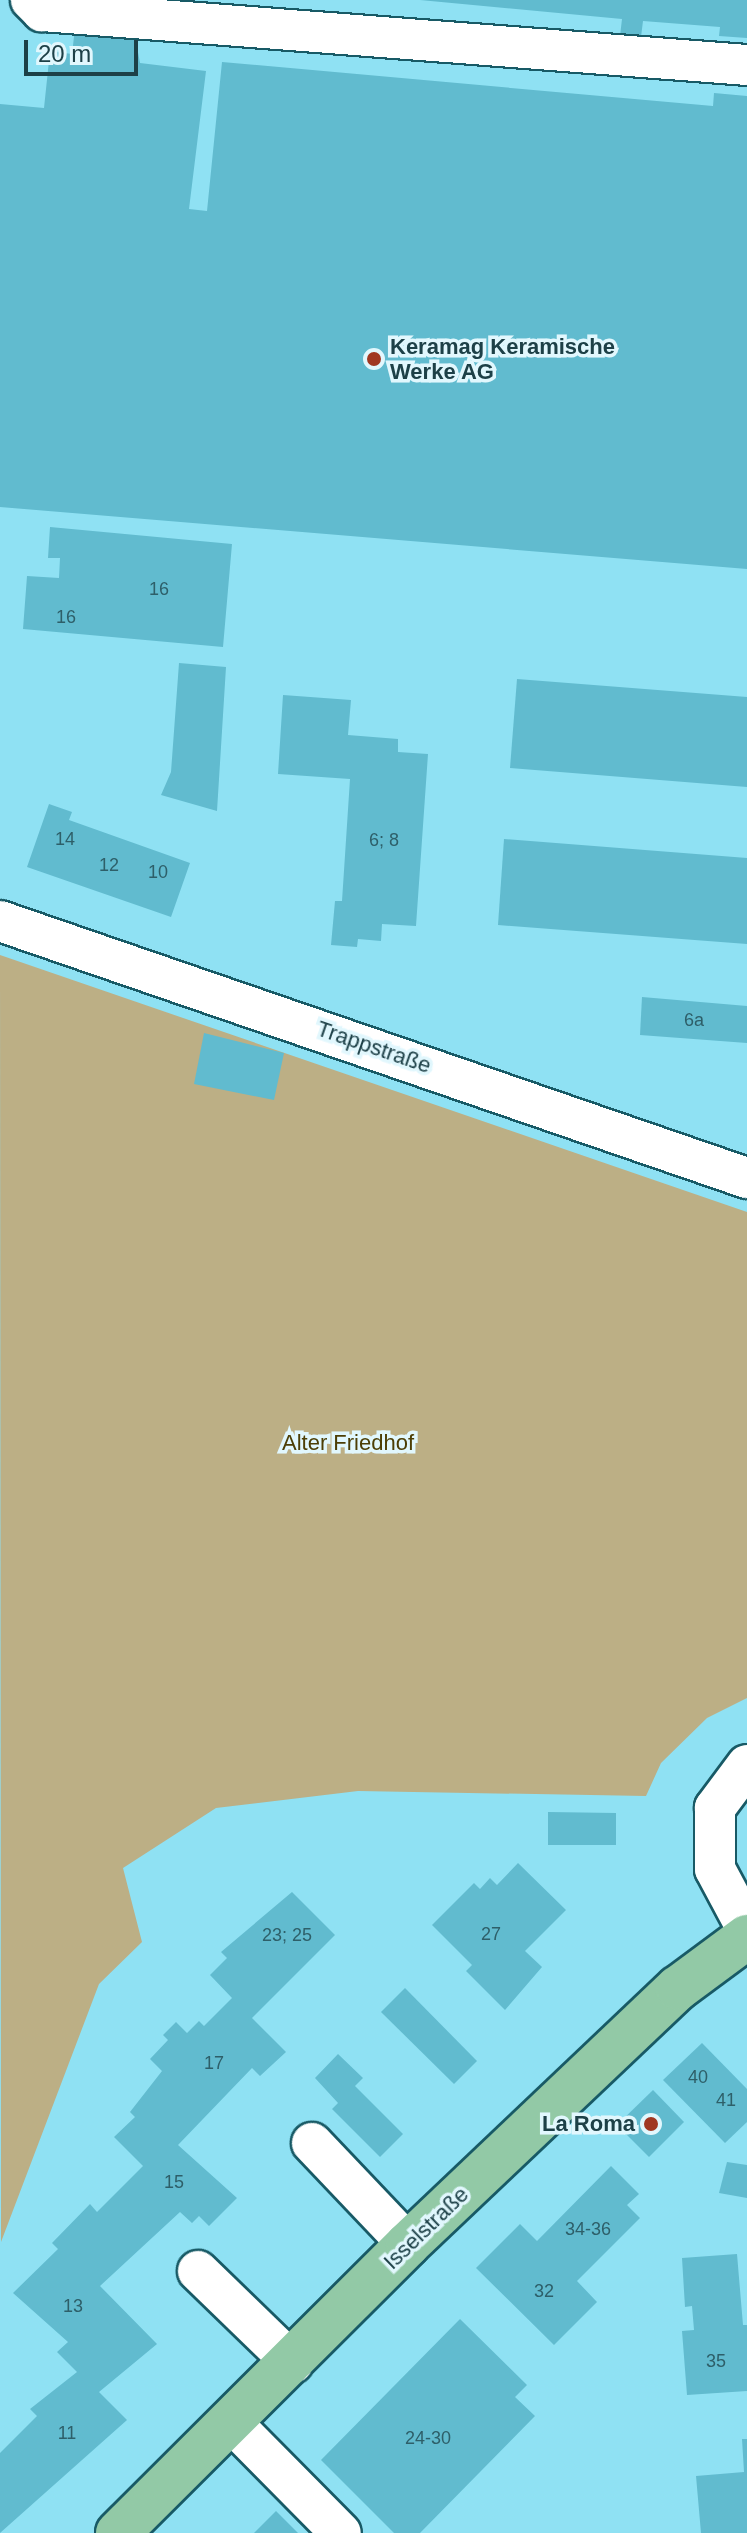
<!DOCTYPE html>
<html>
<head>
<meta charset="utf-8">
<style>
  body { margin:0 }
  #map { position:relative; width:747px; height:2533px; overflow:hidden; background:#8fe1f3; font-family:Arial,sans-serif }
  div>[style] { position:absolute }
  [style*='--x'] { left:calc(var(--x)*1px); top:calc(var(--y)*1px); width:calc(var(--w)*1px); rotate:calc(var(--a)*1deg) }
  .green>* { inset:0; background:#bcaf85 }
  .building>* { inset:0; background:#61bbcf }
  .roads { filter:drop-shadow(2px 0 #185a66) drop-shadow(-2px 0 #185a66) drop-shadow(0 2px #185a66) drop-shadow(0 -2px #185a66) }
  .minor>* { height:40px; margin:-20px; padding:0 20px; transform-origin:20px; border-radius:20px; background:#fff }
  .major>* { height:44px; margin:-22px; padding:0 22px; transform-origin:22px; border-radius:22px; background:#92c9a6 }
  .dots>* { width:22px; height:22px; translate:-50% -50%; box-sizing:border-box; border:4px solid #e1f7fd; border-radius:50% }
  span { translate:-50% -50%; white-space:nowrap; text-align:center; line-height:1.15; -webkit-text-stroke:7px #e1f7fd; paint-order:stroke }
  .number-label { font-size:18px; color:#2e5f69 }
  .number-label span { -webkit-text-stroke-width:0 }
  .poi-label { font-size:22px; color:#1d4047; font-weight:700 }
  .left { translate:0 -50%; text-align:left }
  .right { translate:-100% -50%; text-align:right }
  .street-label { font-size:22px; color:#1d4047 }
  .park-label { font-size:22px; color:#4c3e05 }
  .scale { position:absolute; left:24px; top:40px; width:114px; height:36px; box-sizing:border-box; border:4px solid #1d4047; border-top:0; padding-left:10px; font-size:24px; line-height:28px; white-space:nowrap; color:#1d4047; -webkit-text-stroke:6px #e1f7fd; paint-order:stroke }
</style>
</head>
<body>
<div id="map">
  <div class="green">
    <i style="clip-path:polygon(0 955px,747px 1212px,747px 1698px,707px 1718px,661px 1763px,646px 1796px,358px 1791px,216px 1808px,123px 1868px,142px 1942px,99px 1984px,1px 2242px)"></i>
  </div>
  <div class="building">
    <i style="clip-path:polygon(420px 0,747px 0,747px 38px,719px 36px,720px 27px,643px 21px,641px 37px,620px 36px,622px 19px)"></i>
    <i style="clip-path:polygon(75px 28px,135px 36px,140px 63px,206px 71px,189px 209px,207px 211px,222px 62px,713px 106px,714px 93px,747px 96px,747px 569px,0 507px,0 104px,44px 108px,50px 51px,72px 54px)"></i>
    <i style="clip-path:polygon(50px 527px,232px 544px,223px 647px,23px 629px,27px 576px,59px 578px,60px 558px,48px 558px)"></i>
    <i style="clip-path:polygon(179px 663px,226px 667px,217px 811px,161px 795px,171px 772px)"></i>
    <i style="clip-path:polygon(517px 679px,747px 697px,747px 787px,510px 768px)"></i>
    <i style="clip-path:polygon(283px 695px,351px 700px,348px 735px,398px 739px,398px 752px,428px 754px,416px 926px,382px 924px,381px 941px,358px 939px,357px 947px,331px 945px,335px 901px,342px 901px,350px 779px,278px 774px)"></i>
    <i style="clip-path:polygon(49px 804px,72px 812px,69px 820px,190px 863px,171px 917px,27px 867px)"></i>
    <i style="clip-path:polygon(504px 839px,747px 858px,747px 944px,498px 925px)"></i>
    <i style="clip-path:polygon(642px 997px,747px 1006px,747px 1043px,640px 1035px)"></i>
    <i style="clip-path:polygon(204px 1033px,284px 1053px,274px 1100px,194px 1084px)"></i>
    <i style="clip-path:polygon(548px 1812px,616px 1813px,616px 1845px,548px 1845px)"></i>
    <i style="clip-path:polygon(518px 1863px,566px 1910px,525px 1951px,542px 1967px,505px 2010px,466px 1971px,472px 1965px,432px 1925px,474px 1883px,480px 1889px,490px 1878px,497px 1885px)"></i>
    <i style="clip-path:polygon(292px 1892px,335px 1935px,252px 2018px,286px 2052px,260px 2076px,252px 2068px,178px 2145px,237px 2198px,209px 2226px,199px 2216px,192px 2223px,180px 2212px,100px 2286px,157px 2344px,99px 2392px,127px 2420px,0 2533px,0 2453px,37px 2416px,30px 2409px,77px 2372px,57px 2352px,68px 2342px,13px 2293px,58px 2249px,52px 2243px,90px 2204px,97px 2212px,143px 2166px,114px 2137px,135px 2117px,130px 2112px,162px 2071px,150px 2059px,168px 2040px,163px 2035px,176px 2022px,187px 2033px,199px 2021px,204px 2026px,232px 1998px,210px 1975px,227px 1958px,221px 1952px)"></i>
    <i style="clip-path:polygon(405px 1988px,477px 2061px,454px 2084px,381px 2012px)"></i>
    <i style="clip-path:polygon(702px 2043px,747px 2089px,747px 2122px,725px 2143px,663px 2080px)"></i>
    <i style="clip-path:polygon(338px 2054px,363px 2078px,355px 2086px,403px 2134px,380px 2157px,332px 2109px,338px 2103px,315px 2078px)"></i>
    <i style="clip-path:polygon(653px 2090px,684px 2122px,649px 2157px,617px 2125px)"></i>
    <i style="clip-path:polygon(727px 2162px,747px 2165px,747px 2198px,719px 2193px)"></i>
    <i style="clip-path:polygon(611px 2166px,639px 2194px,627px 2205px,640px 2218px,577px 2281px,597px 2302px,554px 2345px,476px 2268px,520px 2224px,537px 2241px)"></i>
    <i style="clip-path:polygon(737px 2254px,743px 2325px,747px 2325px,747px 2391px,687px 2395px,682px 2331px,694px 2330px,692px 2306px,685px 2307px,682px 2258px)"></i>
    <i style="clip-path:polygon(460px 2319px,527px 2385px,515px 2397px,535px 2416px,420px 2533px,394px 2533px,321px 2460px)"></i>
    <i style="clip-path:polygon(742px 2439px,747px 2439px,747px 2533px,701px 2533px,696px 2476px,744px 2472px)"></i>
    <i style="clip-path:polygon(276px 2511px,298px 2533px,254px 2533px)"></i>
  </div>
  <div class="roads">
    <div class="minor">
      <i style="--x:31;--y:0;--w:16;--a:45"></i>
      <i style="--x:42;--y:11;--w:707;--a:4.38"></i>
      <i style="--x:0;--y:921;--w:790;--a:18.99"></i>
      <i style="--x:747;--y:1765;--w:54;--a:126.7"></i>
      <i style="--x:715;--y:1808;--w:61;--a:90"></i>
      <i style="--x:715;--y:1869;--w:68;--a:61.9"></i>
      <i style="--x:312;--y:2143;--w:139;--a:46.5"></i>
      <i style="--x:198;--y:2271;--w:132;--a:44.1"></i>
      <i style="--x:231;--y:2422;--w:156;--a:45.3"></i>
    </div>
    <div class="major">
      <i style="--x:118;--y:2533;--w:409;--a:-44.9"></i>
      <i style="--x:408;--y:2244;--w:372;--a:-43.5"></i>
      <i style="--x:678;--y:1988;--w:86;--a:-36.5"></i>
    </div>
  </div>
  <div class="dots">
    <i style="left:374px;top:359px;background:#a03721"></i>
    <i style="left:651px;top:2124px;background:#a03721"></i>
  </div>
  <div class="number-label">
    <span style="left:159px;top:589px">16</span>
    <span style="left:66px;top:617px">16</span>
    <span style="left:65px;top:839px">14</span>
    <span style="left:384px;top:840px">6; 8</span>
    <span style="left:109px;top:865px">12</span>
    <span style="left:158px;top:872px">10</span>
    <span style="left:694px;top:1020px">6a</span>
    <span style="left:491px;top:1934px">27</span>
    <span style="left:287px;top:1935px">23; 25</span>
    <span style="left:214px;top:2063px">17</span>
    <span style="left:698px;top:2077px">40</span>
    <span style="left:726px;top:2100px">41</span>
    <span style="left:174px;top:2182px">15</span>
    <span style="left:588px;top:2229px">34-36</span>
    <span style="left:544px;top:2291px">32</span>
    <span style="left:73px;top:2306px">13</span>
    <span style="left:716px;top:2361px">35</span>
    <span style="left:67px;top:2433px">11</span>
    <span style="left:428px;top:2438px">24-30</span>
  </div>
  <div class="poi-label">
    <span class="left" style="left:390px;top:359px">Keramag Keramische<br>Werke AG</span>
    <span class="right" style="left:635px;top:2124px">La Roma</span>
  </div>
  <div class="street-label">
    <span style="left:374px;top:1047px;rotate:19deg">Trappstraße</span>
    <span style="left:426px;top:2228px;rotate:-44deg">Isselstraße</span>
  </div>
  <div class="park-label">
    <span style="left:348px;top:1443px">Alter Friedhof</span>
  </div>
  <div class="scale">20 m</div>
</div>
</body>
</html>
